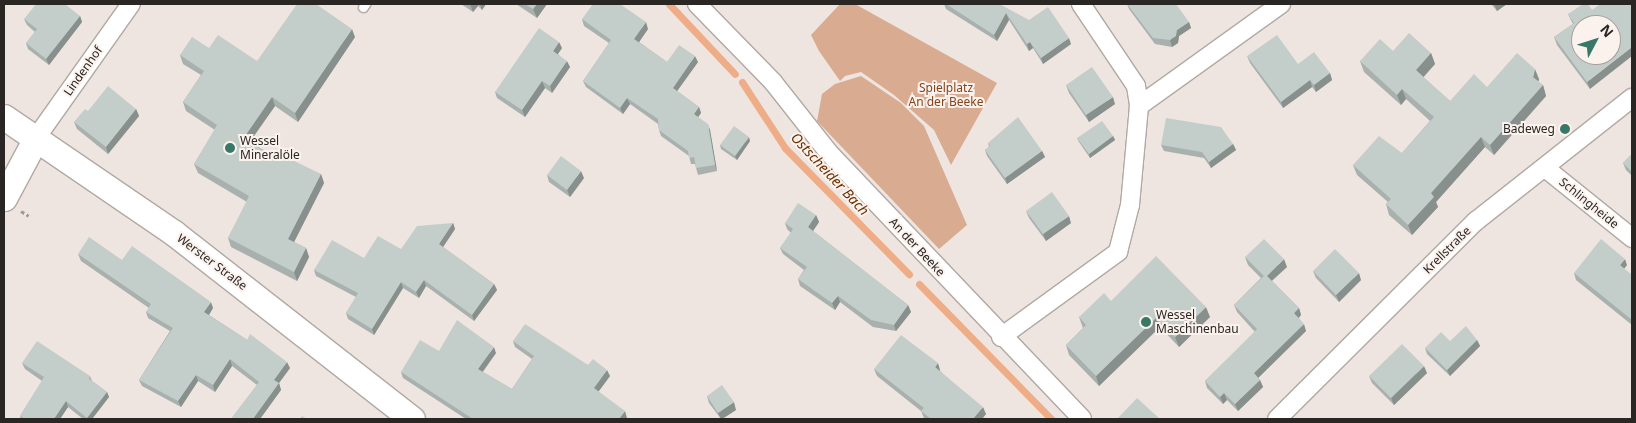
<!DOCTYPE html>
<html>
<head>
<meta charset="utf-8">
<style>
  body { margin:0 }
  #map { position:relative; width:1636px; height:423px; overflow:hidden; background:#eee5e0; font-family:"Noto Sans",sans-serif }
  div>[style] { position:absolute }
  [style*='--x'] { left:calc(var(--x)*1px); top:calc(var(--y)*1px); width:calc(var(--w)*1px); rotate:calc(var(--a)*1deg) }
  .green>* { inset:0; background:#d9ab90 }
  .stream>* { height:7px; margin:-3.5px; padding:0 3.5px; transform-origin:3.5px; border-radius:3.5px; background:#efad87 }
  .path>* { height:3px; margin-top:-1.5px; transform-origin:0; background:repeating-linear-gradient(90deg,#9f9995 0 4px,transparent 0 6.5px) }
  .roads { filter:drop-shadow(1px 0 #b1a8a3) drop-shadow(-1px 0 #b1a8a3) drop-shadow(0 1px #b1a8a3) drop-shadow(0 -1px #b1a8a3) }
  .lane>* { height:9px; margin:-4.5px; padding:0 4.5px; transform-origin:4.5px; border-radius:4.5px; background:#fff }
  .street>* { height:18px; margin:-9px; padding:0 9px; transform-origin:9px; border-radius:9px; background:#fff }
  .secondary>* { height:25px; margin:-12.5px; padding:0 12.5px; transform-origin:12.5px; border-radius:12.5px; background:#fff }
  .wall>* { inset:0; background:#a8b1ae }
  .shaded-wall>* { inset:0; background:#88908d }
  .building>* { inset:0; background:#c3ceca }
  .dots>* { width:14px; height:14px; translate:-50% -50%; box-sizing:border-box; border:2px solid #fbf2ed; border-radius:50% }
  span { translate:-50% -50%; white-space:nowrap; text-align:center; line-height:1.15; -webkit-text-stroke:4px #fbf2ed; paint-order:stroke }
  .street-label { font-size:12px; color:#292624 }
  .park-label { font-size:12px; color:#81441c }
  .poi-label { font-size:12px; color:#292624 }
  .right { translate:-100% -50%; text-align:right }
  .left { translate:0 -50%; text-align:left }
  .water-label { font-size:14px; color:#6a2f01; font-style:italic }
  .frame { position:absolute; inset:0; border:5px solid #292624; pointer-events:none }
  .north { position:absolute; left:1571px; top:15px; width:50px; height:50px; box-sizing:border-box; background:#fbf2ed; border:1px solid #a7a09d; border-radius:50%; rotate:50deg; font-size:14px; font-weight:700; line-height:20px; text-align:center; color:#292624 }
  .north::after { content:''; display:block; margin:auto; width:18px; height:22px; background:#377867; clip-path:polygon(50% 0,100% 100%,50% 72%,0 100%) }
</style>
</head>
<body>
<div id="map">
  <div class="green">
    <i style="clip-path:polygon(840px 4px,855px 4px,997px 83px,951px 165px,934px 130px,894px 95px,861px 72px,845px 76px,840px 81px,819px 51px,811px 35px)"></i>
    <i style="clip-path:polygon(861px 76px,901px 103px,924px 126px,967px 225px,939px 249px,817px 121px,822px 94px,835px 84px)"></i>
  </div>
  <div class="stream">
    <i style="--x:669;--y:4;--w:96;--a:46.7"></i>
    <i style="--x:742;--y:82;--w:79;--a:56.9"></i>
    <i style="--x:785;--y:148;--w:177;--a:45.5"></i>
    <i style="--x:919;--y:284;--w:189;--a:45.6"></i>
  </div>
  <div class="path">
    <i style="--x:21;--y:211;--w:9;--a:32"></i>
  </div>
  <div class="roads">
    <div class="lane">
      <i style="--x:363;--y:7;--w:4;--a:-56"></i>
    </div>
    <div class="street">
      <i style="--x:697;--y:4;--w:109;--a:45.7"></i>
      <i style="--x:773;--y:82;--w:90;--a:51.7"></i>
      <i style="--x:829;--y:153;--w:367;--a:46.4"></i>
      <i style="--x:1081;--y:4;--w:99;--a:56.1"></i>
      <i style="--x:1136;--y:86;--w:20;--a:81"></i>
      <i style="--x:36;--y:138;--w:164;--a:-54.7"></i>
      <i style="--x:1545;--y:168;--w:112;--a:38.8"></i>
      <i style="--x:1001;--y:337;--w:145;--a:-36"></i>
      <i style="--x:1118;--y:252;--w:49;--a:-75.7"></i>
      <i style="--x:1130;--y:205;--w:99;--a:-84.8"></i>
      <i style="--x:1139;--y:106;--w:175;--a:-35.7"></i>
      <i style="--x:1277;--y:419;--w:281;--a:-44.9"></i>
      <i style="--x:1476;--y:221;--w:199;--a:-38.3"></i>
    </div>
    <div class="secondary">
      <i style="--x:4;--y:117;--w:206;--a:34.3"></i>
      <i style="--x:174;--y:233;--w:302;--a:38"></i>
      <i style="--x:4;--y:198;--w:68;--a:-61.9"></i>
    </div>
  </div>
  <div class="wall">
    <i style="clip-path:polygon(461px 4px,486px 4px,482px 10px,478px 6px,473px 12px)"></i>
    <i style="clip-path:polygon(516px 4px,547px 4px,537px 18px)"></i>
    <i style="clip-path:polygon(944px 4px,999px 4px,1071px 44px,1043px 64px,1033px 48px,1029px 51px,1009px 20px,997px 41px,946px 9px)"></i>
    <i style="clip-path:polygon(1127px 4px,1189px 22px,1191px 28px,1179px 36px,1178px 43px,1172px 47px,1155px 44px,1129px 9px)"></i>
    <i style="clip-path:polygon(1491px 4px,1507px 4px,1497px 11px)"></i>
    <i style="clip-path:polygon(1592px 10px,1590px 89px,1557px 45px,1554px 37px,1573px 24px,1568px 14px)"></i>
    <i style="clip-path:polygon(80px 16px,82px 22px,49px 65px,28px 49px,26px 43px,35px 32px,27px 25px,24px 19px)"></i>
    <i style="clip-path:polygon(582px 19px,648px 29px,639px 42px,667px 62px,698px 62px,677px 91px,699px 107px,701px 113px,698px 117px,710px 130px,717px 171px,698px 175px,695px 164px,691px 164px,689px 156px,661px 136px,659px 130px,658px 124px,630px 104px,623px 114px,586px 87px,583px 81px,609px 43px,584px 26px)"></i>
    <i style="clip-path:polygon(355px 37px,298px 122px,275px 106px,250px 142px,279px 159px,321px 174px,324px 183px,294px 242px,306px 248px,309px 257px,297px 281px,231px 247px,228px 238px,247px 202px,198px 173px,194px 164px,215px 130px,186px 111px,183px 102px,201px 75px,183px 64px,180px 55px,209px 48px,257px 61px)"></i>
    <i style="clip-path:polygon(562px 48px,558px 54px,570px 67px,552px 93px,545px 88px,525px 117px,497px 98px,495px 92px)"></i>
    <i style="clip-path:polygon(1393px 51px,1431px 53px,1435px 64px,1423px 77px,1450px 101px,1487px 87px,1539px 79px,1538px 82px,1543px 85px,1546px 96px,1494px 155px,1485px 147px,1436px 202px,1438px 207px,1412px 235px,1389px 215px,1386px 204px,1388px 202px,1357px 175px,1353px 165px,1402px 153px,1430px 121px,1406px 99px,1401px 105px,1364px 72px,1360px 61px)"></i>
    <i style="clip-path:polygon(1247px 56px,1298px 64px,1330px 73px,1332px 80px,1316px 92px,1312px 87px,1283px 108px,1250px 63px)"></i>
    <i style="clip-path:polygon(1066px 85px,1115px 104px,1089px 122px,1069px 93px)"></i>
    <i style="clip-path:polygon(136px 109px,139px 116px,108px 154px,77px 129px,74px 122px,88px 111px)"></i>
    <i style="clip-path:polygon(1113px 136px,1115px 140px,1090px 158px,1079px 142px,1077px 138px)"></i>
    <i style="clip-path:polygon(750px 141px,737px 160px,721px 149px,720px 145px)"></i>
    <i style="clip-path:polygon(988px 143px,1042px 151px,1045px 157px,1007px 184px,987px 156px,985px 150px,989px 147px)"></i>
    <i style="clip-path:polygon(1233px 144px,1236px 150px,1211px 168px,1204px 158px,1164px 151px,1161px 145px)"></i>
    <i style="clip-path:polygon(1632px 154px,1632px 176px,1626px 170px,1623px 163px)"></i>
    <i style="clip-path:polygon(547px 175px,584px 178px,570px 197px,549px 182px)"></i>
    <i style="clip-path:polygon(1026px 211px,1071px 223px,1046px 241px,1029px 218px)"></i>
    <i style="clip-path:polygon(816px 215px,819px 222px,813px 231px,908px 305px,911px 312px,896px 331px,873px 327px,840px 302px,835px 310px,800px 286px,798px 279px,804px 270px,783px 254px,780px 248px,791px 233px,787px 229px,785px 223px)"></i>
    <i style="clip-path:polygon(453px 223px,455px 229px,443px 247px,494px 284px,497px 290px,474px 321px,426px 286px,419px 298px,403px 288px,374px 335px,348px 319px,346px 313px,356px 297px,316px 276px,314px 270px,401px 249px)"></i>
    <i style="clip-path:polygon(78px 254px,122px 260px,213px 308px,209px 315px,290px 368px,279px 383px,281px 390px,260px 419px,231px 419px,257px 385px,232px 366px,215px 392px,198px 381px,181px 407px,142px 386px,139px 380px,170px 331px,148px 318px,146px 312px,149px 308px,81px 261px)"></i>
    <i style="clip-path:polygon(1245px 257px,1287px 267px,1272px 281px,1299px 308px,1301px 315px,1299px 318px,1306px 331px,1258px 378px,1260px 380px,1263px 387px,1238px 411px,1227px 400px,1223px 404px,1207px 388px,1205px 381px,1255px 332px,1237px 312px,1234px 305px,1261px 278px,1248px 265px)"></i>
    <i style="clip-path:polygon(1627px 265px,1624px 269px,1632px 275px,1632px 325px,1576px 280px,1574px 273px)"></i>
    <i style="clip-path:polygon(1313px 271px,1361px 280px,1339px 302px,1316px 278px)"></i>
    <i style="clip-path:polygon(1111px 301px,1210px 317px,1179px 347px,1160px 327px,1099px 386px,1069px 355px,1066px 345px,1083px 328px,1079px 317px)"></i>
    <i style="clip-path:polygon(1477px 340px,1480px 346px,1450px 376px,1427px 354px,1425px 348px,1450px 341px)"></i>
    <i style="clip-path:polygon(513px 341px,588px 365px,610px 376px,598px 392px,627px 418px,626px 419px,466px 419px,403px 378px,401px 372px,439px 351px,496px 353px,483px 372px,512px 389px,532px 359px,515px 347px)"></i>
    <i style="clip-path:polygon(22px 363px,90px 376px,92px 381px,107px 392px,109px 397px,92px 419px,83px 419px,68px 407px,60px 419px,21px 419px,20px 416px,42px 381px,25px 369px)"></i>
    <i style="clip-path:polygon(874px 369px,940px 370px,940px 371px,986px 414px,982px 419px,925px 419px,924px 418px,921px 411px,877px 376px)"></i>
    <i style="clip-path:polygon(1427px 373px,1394px 405px,1372px 383px,1369px 376px)"></i>
    <i style="clip-path:polygon(707px 396px,736px 410px,722px 419px,721px 419px,709px 403px)"></i>
  </div>
  <div class="shaded-wall">
    <i style="clip-path:polygon(470px 4px,477px 4px,478px 6px,473px 12px)"></i>
    <i style="clip-path:polygon(480px 4px,486px 4px,482px 10px)"></i>
    <i style="clip-path:polygon(537px 4px,547px 4px,537px 18px,533px 9px)"></i>
    <i style="clip-path:polygon(1494px 4px,1507px 4px,1497px 11px)"></i>
    <i style="clip-path:polygon(1006px 13px,1009px 20px,997px 41px,994px 35px)"></i>
    <i style="clip-path:polygon(80px 16px,82px 22px,49px 65px,46px 59px)"></i>
    <i style="clip-path:polygon(646px 22px,648px 29px,637px 45px,634px 39px)"></i>
    <i style="clip-path:polygon(1189px 22px,1191px 28px,1179px 36px,1178px 43px,1172px 47px,1170px 40px,1177px 30px)"></i>
    <i style="clip-path:polygon(352px 29px,355px 37px,298px 122px,295px 113px)"></i>
    <i style="clip-path:polygon(1069px 38px,1071px 44px,1043px 64px,1041px 58px)"></i>
    <i style="clip-path:polygon(559px 42px,562px 48px,555px 58px,553px 51px)"></i>
    <i style="clip-path:polygon(1030px 42px,1033px 48px,1029px 51px,1027px 44px)"></i>
    <i style="clip-path:polygon(1632px 47px,1632px 56px,1590px 89px,1587px 82px)"></i>
    <i style="clip-path:polygon(1431px 53px,1435px 64px,1420px 81px,1416px 70px)"></i>
    <i style="clip-path:polygon(695px 56px,698px 62px,675px 94px,673px 88px)"></i>
    <i style="clip-path:polygon(567px 61px,570px 67px,552px 93px,550px 86px)"></i>
    <i style="clip-path:polygon(1535px 69px,1539px 79px,1537px 87px,1533px 77px)"></i>
    <i style="clip-path:polygon(1330px 73px,1332px 80px,1316px 92px,1314px 85px)"></i>
    <i style="clip-path:polygon(1310px 80px,1312px 87px,1283px 108px,1281px 102px)"></i>
    <i style="clip-path:polygon(542px 81px,545px 88px,525px 117px,522px 110px)"></i>
    <i style="clip-path:polygon(1543px 85px,1546px 96px,1494px 155px,1490px 145px)"></i>
    <i style="clip-path:polygon(1402px 89px,1406px 99px,1401px 105px,1397px 95px)"></i>
    <i style="clip-path:polygon(272px 97px,275px 106px,246px 147px,243px 139px)"></i>
    <i style="clip-path:polygon(1113px 97px,1115px 104px,1089px 122px,1086px 115px)"></i>
    <i style="clip-path:polygon(627px 98px,630px 104px,623px 114px,620px 108px)"></i>
    <i style="clip-path:polygon(699px 107px,701px 113px,696px 120px,694px 114px)"></i>
    <i style="clip-path:polygon(136px 109px,139px 116px,108px 154px,106px 147px)"></i>
    <i style="clip-path:polygon(708px 124px,710px 130px,717px 171px,715px 165px)"></i>
    <i style="clip-path:polygon(1113px 136px,1115px 140px,1090px 158px,1089px 154px)"></i>
    <i style="clip-path:polygon(749px 137px,750px 141px,737px 160px,735px 156px)"></i>
    <i style="clip-path:polygon(1481px 137px,1485px 147px,1436px 202px,1438px 207px,1412px 235px,1408px 225px,1431px 193px)"></i>
    <i style="clip-path:polygon(1233px 144px,1236px 150px,1211px 168px,1209px 162px)"></i>
    <i style="clip-path:polygon(1042px 151px,1045px 157px,1007px 184px,1005px 178px)"></i>
    <i style="clip-path:polygon(581px 171px,584px 178px,570px 197px,567px 190px)"></i>
    <i style="clip-path:polygon(321px 174px,324px 183px,291px 248px,288px 239px)"></i>
    <i style="clip-path:polygon(816px 215px,819px 222px,811px 234px,808px 227px)"></i>
    <i style="clip-path:polygon(1069px 216px,1071px 223px,1046px 241px,1043px 234px)"></i>
    <i style="clip-path:polygon(453px 223px,455px 229px,441px 250px,439px 244px)"></i>
    <i style="clip-path:polygon(306px 248px,309px 257px,297px 281px,294px 272px)"></i>
    <i style="clip-path:polygon(1284px 259px,1287px 267px,1269px 283px,1267px 276px)"></i>
    <i style="clip-path:polygon(1625px 259px,1627px 265px,1622px 271px,1620px 265px)"></i>
    <i style="clip-path:polygon(1359px 273px,1361px 280px,1339px 302px,1336px 295px)"></i>
    <i style="clip-path:polygon(424px 280px,426px 286px,419px 298px,416px 292px)"></i>
    <i style="clip-path:polygon(401px 282px,403px 288px,374px 335px,372px 329px)"></i>
    <i style="clip-path:polygon(494px 284px,497px 290px,474px 321px,472px 315px)"></i>
    <i style="clip-path:polygon(838px 296px,840px 302px,835px 310px,832px 303px)"></i>
    <i style="clip-path:polygon(211px 302px,213px 308px,207px 318px,204px 312px)"></i>
    <i style="clip-path:polygon(908px 305px,911px 312px,896px 331px,894px 325px)"></i>
    <i style="clip-path:polygon(1206px 307px,1210px 317px,1179px 347px,1175px 337px)"></i>
    <i style="clip-path:polygon(1299px 308px,1301px 315px,1296px 320px,1294px 313px)"></i>
    <i style="clip-path:polygon(1156px 318px,1160px 327px,1099px 386px,1096px 376px)"></i>
    <i style="clip-path:polygon(1304px 324px,1306px 331px,1256px 380px,1254px 373px)"></i>
    <i style="clip-path:polygon(1477px 340px,1480px 346px,1450px 376px,1447px 370px)"></i>
    <i style="clip-path:polygon(494px 347px,496px 353px,480px 375px,478px 369px)"></i>
    <i style="clip-path:polygon(230px 359px,232px 366px,215px 392px,213px 385px)"></i>
    <i style="clip-path:polygon(287px 362px,290px 368px,279px 383px,281px 390px,260px 419px,253px 419px,274px 380px)"></i>
    <i style="clip-path:polygon(938px 363px,940px 370px,937px 374px,935px 367px)"></i>
    <i style="clip-path:polygon(1424px 366px,1427px 373px,1394px 405px,1391px 398px)"></i>
    <i style="clip-path:polygon(607px 370px,610px 376px,596px 395px,594px 388px)"></i>
    <i style="clip-path:polygon(196px 375px,198px 381px,181px 407px,178px 401px)"></i>
    <i style="clip-path:polygon(1260px 380px,1263px 387px,1238px 411px,1235px 404px)"></i>
    <i style="clip-path:polygon(107px 392px,109px 397px,92px 419px,87px 419px,87px 418px)"></i>
    <i style="clip-path:polygon(1224px 393px,1227px 400px,1223px 404px,1220px 397px)"></i>
    <i style="clip-path:polygon(66px 401px,68px 407px,60px 419px,54px 419px)"></i>
    <i style="clip-path:polygon(734px 402px,736px 410px,722px 419px,721px 419px,718px 413px)"></i>
    <i style="clip-path:polygon(983px 407px,986px 414px,982px 419px,973px 419px)"></i>
    <i style="clip-path:polygon(625px 411px,627px 418px,626px 419px,619px 419px)"></i>
  </div>
  <div class="building">
    <i style="clip-path:polygon(36px 4px,65px 4px,80px 16px,46px 59px,26px 43px,37px 29px,24px 19px)"></i>
    <i style="clip-path:polygon(297px 4px,316px 4px,352px 29px,295px 113px,272px 97px,243px 139px,279px 159px,282px 155px,321px 174px,288px 239px,306px 248px,294px 272px,228px 238px,249px 196px,194px 164px,217px 125px,183px 102px,204px 71px,180px 55px,192px 37px,209px 48px,218px 35px,257px 61px)"></i>
    <i style="clip-path:polygon(525px 4px,537px 4px,533px 9px)"></i>
    <i style="clip-path:polygon(593px 4px,620px 4px,646px 22px,634px 39px,667px 62px,679px 45px,695px 56px,673px 88px,699px 107px,694px 114px,708px 124px,715px 165px,696px 168px,694px 157px,689px 158px,688px 151px,659px 130px,658px 119px,627px 98px,620px 108px,583px 81px,611px 40px,582px 19px)"></i>
    <i style="clip-path:polygon(946px 4px,999px 4px,1029px 20px,1048px 7px,1069px 38px,1041px 58px,1030px 42px,1027px 44px,1006px 13px,994px 35px)"></i>
    <i style="clip-path:polygon(1127px 4px,1176px 4px,1189px 22px,1177px 30px,1176px 36px,1170px 40px,1153px 38px)"></i>
    <i style="clip-path:polygon(evenodd,1583px 4px,1588px 4px,1592px 10px,1600px 4px,1632px 4px,1632px 47px,1587px 82px,1554px 37px,1574px 23px,1568px 14px,1583px 4px,1581px 25px,1611px 25px,1611px 55px,1581px 55px,1581px 25px)"></i>
    <i style="clip-path:polygon(539px 28px,559px 42px,553px 51px,567px 61px,550px 86px,542px 81px,522px 110px,495px 92px)"></i>
    <i style="clip-path:polygon(1409px 33px,1431px 53px,1416px 70px,1450px 101px,1474px 74px,1487px 87px,1517px 53px,1535px 69px,1533px 77px,1543px 85px,1490px 145px,1481px 137px,1431px 193px,1434px 197px,1408px 225px,1386px 204px,1391px 199px,1353px 165px,1379px 136px,1402px 153px,1434px 117px,1402px 89px,1397px 95px,1360px 61px,1380px 39px,1393px 51px)"></i>
    <i style="clip-path:polygon(1277px 35px,1298px 64px,1314px 52px,1330px 73px,1314px 85px,1310px 80px,1281px 102px,1247px 56px)"></i>
    <i style="clip-path:polygon(1092px 67px,1113px 97px,1086px 115px,1066px 85px)"></i>
    <i style="clip-path:polygon(108px 86px,136px 109px,106px 147px,74px 122px,85px 109px,88px 111px)"></i>
    <i style="clip-path:polygon(1018px 117px,1042px 151px,1005px 178px,985px 150px,990px 146px,988px 143px)"></i>
    <i style="clip-path:polygon(1166px 118px,1221px 127px,1233px 144px,1209px 162px,1202px 152px,1161px 145px)"></i>
    <i style="clip-path:polygon(1102px 121px,1113px 136px,1089px 154px,1077px 138px)"></i>
    <i style="clip-path:polygon(734px 126px,749px 137px,735px 156px,720px 145px)"></i>
    <i style="clip-path:polygon(1632px 154px,1632px 172px,1623px 163px)"></i>
    <i style="clip-path:polygon(561px 156px,581px 171px,567px 190px,547px 175px)"></i>
    <i style="clip-path:polygon(1052px 192px,1069px 216px,1043px 234px,1026px 211px)"></i>
    <i style="clip-path:polygon(798px 203px,816px 215px,808px 227px,908px 305px,894px 325px,871px 320px,838px 296px,832px 303px,798px 279px,807px 267px,780px 248px,793px 229px,785px 223px)"></i>
    <i style="clip-path:polygon(453px 223px,439px 244px,494px 284px,472px 315px,424px 280px,416px 292px,401px 282px,372px 329px,346px 313px,358px 293px,314px 270px,332px 240px,364px 258px,378px 236px,401px 249px,417px 226px)"></i>
    <i style="clip-path:polygon(89px 237px,122px 260px,132px 246px,211px 302px,204px 312px,247px 340px,250px 334px,287px 362px,274px 380px,279px 383px,253px 419px,231px 419px,259px 382px,230px 359px,213px 385px,196px 375px,178px 401px,139px 380px,173px 328px,146px 312px,151px 304px,78px 254px)"></i>
    <i style="clip-path:polygon(1264px 239px,1284px 259px,1267px 276px,1299px 308px,1294px 313px,1304px 324px,1254px 373px,1260px 380px,1235px 404px,1224px 393px,1220px 397px,1205px 381px,1257px 329px,1234px 305px,1264px 276px,1245px 257px)"></i>
    <i style="clip-path:polygon(1601px 239px,1625px 259px,1620px 265px,1632px 275px,1632px 320px,1574px 273px)"></i>
    <i style="clip-path:polygon(1335px 249px,1359px 273px,1336px 295px,1313px 271px)"></i>
    <i style="clip-path:polygon(1156px 256px,1206px 307px,1175px 337px,1156px 318px,1096px 376px,1066px 345px,1086px 325px,1079px 317px,1104px 293px,1111px 301px)"></i>
    <i style="clip-path:polygon(457px 320px,494px 347px,478px 369px,512px 389px,534px 356px,513px 341px,525px 324px,588px 365px,593px 359px,607px 370px,594px 388px,625px 411px,619px 419px,473px 419px,401px 372px,420px 340px,439px 351px)"></i>
    <i style="clip-path:polygon(1466px 326px,1477px 340px,1447px 370px,1425px 348px,1441px 332px,1450px 341px)"></i>
    <i style="clip-path:polygon(901px 335px,938px 363px,935px 367px,983px 407px,973px 419px,931px 419px,921px 411px,924px 408px,874px 369px)"></i>
    <i style="clip-path:polygon(37px 341px,90px 376px,89px 379px,107px 392px,87px 418px,66px 401px,54px 419px,25px 419px,20px 416px,44px 377px,22px 363px)"></i>
    <i style="clip-path:polygon(1402px 344px,1424px 366px,1391px 398px,1369px 376px)"></i>
    <i style="clip-path:polygon(722px 385px,734px 402px,718px 413px,707px 396px)"></i>
    <i style="clip-path:polygon(1137px 398px,1160px 419px,1117px 419px)"></i>
    <i style="clip-path:polygon(302px 416px,307px 419px,300px 419px)"></i>
  </div>
  <div class="dots">
    <i style="left:1565px;top:129px;background:#377867"></i>
    <i style="left:230px;top:148px;background:#377867"></i>
    <i style="left:1146px;top:322px;background:#377867"></i>
  </div>
  <div class="street-label">
    <span style="left:83px;top:71px;rotate:-55deg">Lindenhof</span>
    <span style="left:1589px;top:203px;rotate:39deg">Schlingheide</span>
    <span style="left:917px;top:247px;rotate:47deg">An der Beeke</span>
    <span style="left:1447px;top:250px;rotate:-45deg">Krellstraße</span>
    <span style="left:212px;top:262px;rotate:37deg">Werster Straße</span>
  </div>
  <div class="park-label">
    <span style="left:946px;top:95px">Spielplatz<br>An der Beeke</span>
  </div>
  <div class="poi-label">
    <span class="right" style="left:1555px;top:129px">Badeweg</span>
    <span class="left" style="left:240px;top:148px">Wessel<br>Mineralöle</span>
    <span class="left" style="left:1156px;top:322px">Wessel<br>Maschinenbau</span>
  </div>
  <div class="water-label">
    <span style="left:830px;top:174px;rotate:47deg">Ostscheider Bach</span>
  </div>
  <div class="frame"></div>
  <div class="north">N</div>
</div>
</body>
</html>
